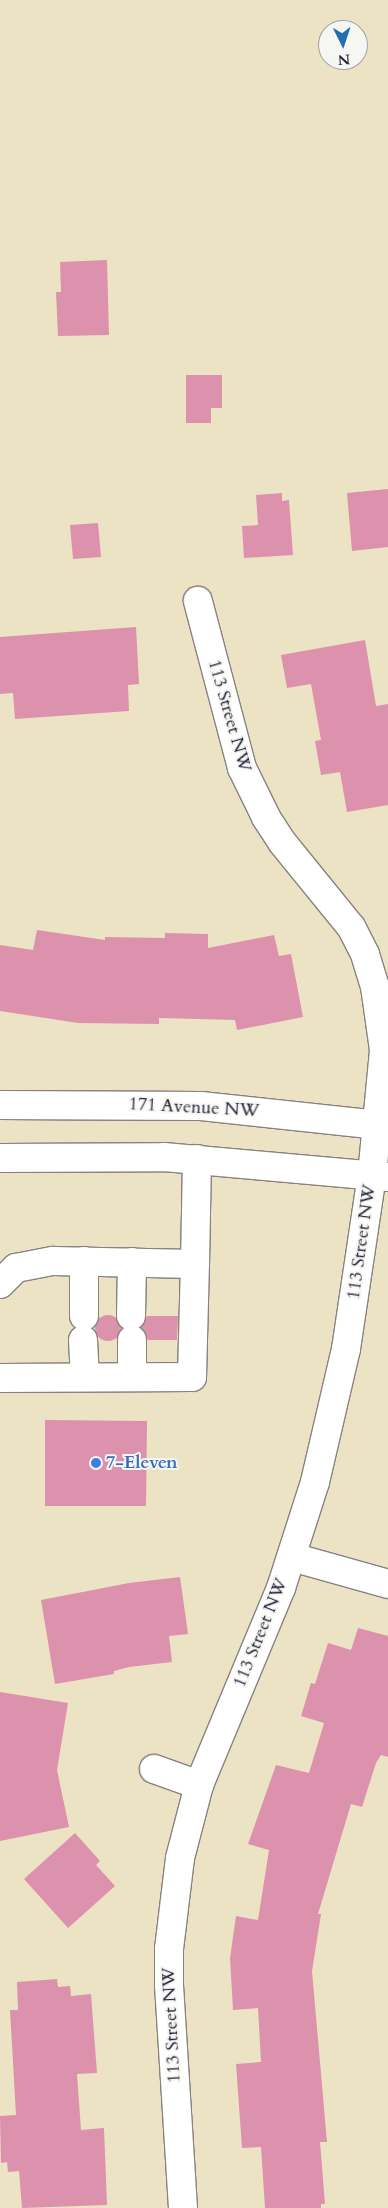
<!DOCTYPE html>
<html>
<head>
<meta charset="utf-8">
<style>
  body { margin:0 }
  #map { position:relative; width:388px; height:2208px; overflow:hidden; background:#ece3c4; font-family:Cardo,serif }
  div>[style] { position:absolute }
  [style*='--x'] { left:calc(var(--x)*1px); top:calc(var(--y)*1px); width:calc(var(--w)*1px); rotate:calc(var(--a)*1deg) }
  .building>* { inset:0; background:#dc91ad }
  .round { border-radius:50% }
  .roads { filter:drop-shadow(1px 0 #878280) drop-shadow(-1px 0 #878280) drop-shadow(0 1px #878280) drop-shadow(0 -1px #878280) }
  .minor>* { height:28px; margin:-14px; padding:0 14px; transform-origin:14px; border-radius:14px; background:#fff }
  .dots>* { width:14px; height:14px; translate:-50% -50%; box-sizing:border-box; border:2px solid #f6f6f2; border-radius:50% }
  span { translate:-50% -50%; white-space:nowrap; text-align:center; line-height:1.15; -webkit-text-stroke:4px #f6f6f2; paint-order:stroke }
  .street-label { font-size:18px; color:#22223b }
  .shop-label { font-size:18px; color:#366cbe; font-weight:700 }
  .left { translate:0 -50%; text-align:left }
  .north { position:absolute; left:318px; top:20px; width:50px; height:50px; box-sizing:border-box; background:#f6f6f2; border:1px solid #a1a1a9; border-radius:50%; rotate:176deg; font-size:14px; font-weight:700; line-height:20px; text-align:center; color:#22223b }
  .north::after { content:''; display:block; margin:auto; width:18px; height:22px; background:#1f6fb2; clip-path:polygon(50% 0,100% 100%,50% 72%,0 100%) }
</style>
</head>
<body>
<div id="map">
  <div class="building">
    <i style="clip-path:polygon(107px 260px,109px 335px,58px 336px,56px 292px,61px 292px,60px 262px)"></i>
    <i style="clip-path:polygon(186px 375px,222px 375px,222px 408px,211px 408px,211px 423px,186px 423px)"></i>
    <i style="clip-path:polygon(388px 489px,388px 547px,352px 551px,347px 493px)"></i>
    <i style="clip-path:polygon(282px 493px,282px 501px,289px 500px,293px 555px,244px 558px,242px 526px,258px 525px,256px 495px)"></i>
    <i style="clip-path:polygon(98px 523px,101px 557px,73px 559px,70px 525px)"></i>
    <i style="clip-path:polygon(136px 627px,139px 684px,128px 685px,129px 711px,15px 719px,13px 693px,0 694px,0 637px)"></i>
    <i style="clip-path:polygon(365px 640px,376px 706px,388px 704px,388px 805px,347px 812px,340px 772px,321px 775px,315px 741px,321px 740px,311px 684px,287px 688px,281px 655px)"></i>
    <i style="clip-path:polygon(37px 930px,105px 940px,105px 937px,165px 938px,165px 933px,208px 934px,208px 948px,274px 935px,279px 956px,291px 954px,303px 1017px,237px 1030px,235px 1020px,159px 1018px,159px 1024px,78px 1023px,0 1011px,0 945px,33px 950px)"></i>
    <i class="round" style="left:95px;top:1315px;width:26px;height:26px"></i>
    <i style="clip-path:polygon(147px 1316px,178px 1316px,177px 1340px,148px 1340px,141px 1327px)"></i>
    <i style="clip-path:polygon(45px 1420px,147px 1421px,146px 1506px,45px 1506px)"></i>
    <i style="clip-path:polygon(180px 1577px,188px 1634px,169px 1636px,172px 1662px,129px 1667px,114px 1671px,114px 1674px,55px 1684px,41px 1600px,129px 1583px)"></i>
    <i style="clip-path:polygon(358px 1628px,388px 1636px,388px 1757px,381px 1755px,376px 1763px,362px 1807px,351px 1804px,318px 1914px,321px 1914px,312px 1971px,327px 2142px,320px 2142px,325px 2204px,321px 2204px,321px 2208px,265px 2208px,261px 2147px,242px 2148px,236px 2064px,261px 2062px,258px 2008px,233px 2010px,230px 1958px,236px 1916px,258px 1920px,269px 1850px,248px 1844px,276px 1765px,309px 1773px,324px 1723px,301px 1716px,311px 1683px,315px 1684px,328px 1643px,351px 1650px)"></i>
    <i style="clip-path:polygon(0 1692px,68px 1703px,57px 1770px,69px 1827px,0 1841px)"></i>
    <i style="clip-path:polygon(75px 1833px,100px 1861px,96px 1865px,115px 1886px,68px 1928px,24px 1879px)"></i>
    <i style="clip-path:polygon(57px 1979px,58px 1987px,70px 1986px,71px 1996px,91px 1994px,97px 2073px,77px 2074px,81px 2130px,104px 2128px,107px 2205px,22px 2208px,19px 2171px,8px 2172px,7px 2162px,1px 2163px,0 2116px,16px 2115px,10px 2010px,18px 2010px,17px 1982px)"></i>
  </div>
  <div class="roads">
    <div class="minor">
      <i style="--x:0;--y:1105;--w:201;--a:0.3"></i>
      <i style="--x:201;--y:1106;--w:188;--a:6.1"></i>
      <i style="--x:0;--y:1158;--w:164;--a:-0.3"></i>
      <i style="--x:164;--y:1157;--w:225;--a:5.1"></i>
      <i style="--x:0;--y:1284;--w:23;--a:-45"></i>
      <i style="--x:16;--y:1268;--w:38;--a:-11"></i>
      <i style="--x:53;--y:1261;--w:142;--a:1.2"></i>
      <i style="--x:195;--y:1264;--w:105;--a:-88.9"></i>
      <i style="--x:84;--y:1316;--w:55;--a:-90"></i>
      <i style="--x:131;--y:1316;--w:54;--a:-88.9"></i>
      <i style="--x:83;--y:1340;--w:37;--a:87"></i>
      <i style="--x:132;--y:1377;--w:37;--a:-90"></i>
      <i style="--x:0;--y:1378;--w:192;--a:-0.3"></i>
      <i style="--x:192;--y:1377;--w:113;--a:-88.5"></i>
      <i style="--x:292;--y:1557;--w:100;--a:15.7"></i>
      <i style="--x:154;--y:1769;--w:48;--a:19.6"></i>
      <i style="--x:183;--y:2208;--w:223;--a:-93.6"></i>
      <i style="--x:169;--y:1985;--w:36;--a:-90"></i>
      <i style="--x:169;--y:1949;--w:92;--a:-83.1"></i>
      <i style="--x:180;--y:1858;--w:75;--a:-75.4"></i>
      <i style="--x:199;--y:1785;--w:213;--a:-67.4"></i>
      <i style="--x:281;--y:1588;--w:111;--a:-72.2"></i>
      <i style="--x:315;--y:1482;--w:137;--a:-76.9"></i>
      <i style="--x:346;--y:1349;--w:176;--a:-81.5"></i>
      <i style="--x:372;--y:1175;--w:126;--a:-84.5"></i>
      <i style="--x:384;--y:1050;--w:64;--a:-98.1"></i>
      <i style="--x:375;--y:987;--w:34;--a:-107"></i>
      <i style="--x:365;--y:954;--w:30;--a:-117"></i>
      <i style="--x:351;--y:927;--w:109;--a:-129.1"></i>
      <i style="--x:282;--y:842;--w:30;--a:-123"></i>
      <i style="--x:266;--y:817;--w:55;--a:-116.1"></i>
      <i style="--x:242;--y:768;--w:173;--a:-104.8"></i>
    </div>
  </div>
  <div class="dots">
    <i style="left:96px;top:1463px;background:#3f7fe0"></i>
  </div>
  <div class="street-label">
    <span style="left:229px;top:716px;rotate:74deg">113 Street NW</span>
    <span style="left:194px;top:1108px;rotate:3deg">171 Avenue NW</span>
    <span style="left:362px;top:1242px;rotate:-82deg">113 Street NW</span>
    <span style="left:261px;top:1633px;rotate:-68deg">113 Street NW</span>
    <span style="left:172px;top:2025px;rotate:-93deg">113 Street NW</span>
  </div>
  <div class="shop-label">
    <span class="left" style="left:106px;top:1463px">7-Eleven</span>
  </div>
  <div class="north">N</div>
</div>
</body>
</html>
